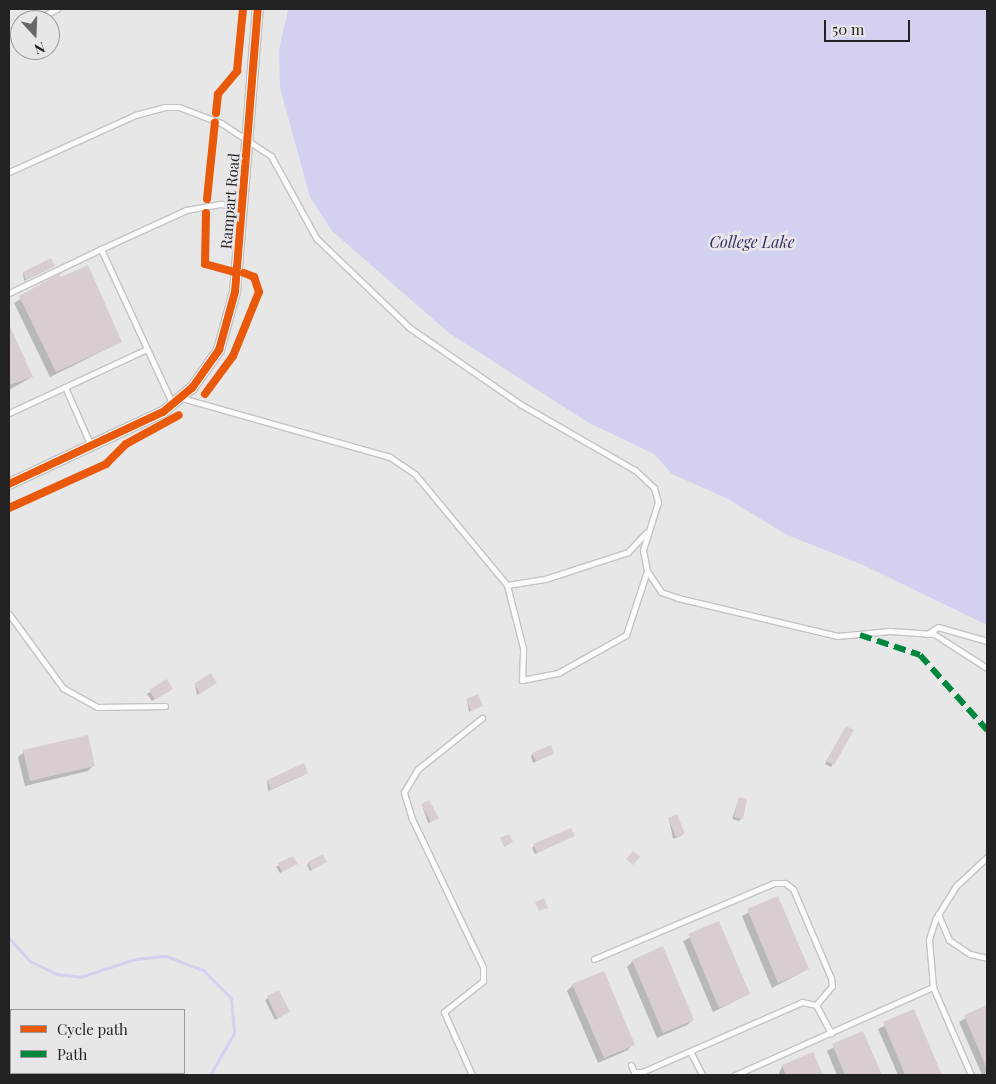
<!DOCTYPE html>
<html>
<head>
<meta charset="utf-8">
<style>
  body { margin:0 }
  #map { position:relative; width:996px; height:1084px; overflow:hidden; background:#e8e7e8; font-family:"Playfair Display",serif }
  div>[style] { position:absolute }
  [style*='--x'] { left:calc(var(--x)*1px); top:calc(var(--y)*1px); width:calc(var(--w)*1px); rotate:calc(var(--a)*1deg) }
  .water>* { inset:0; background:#d3d1f0 }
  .shadow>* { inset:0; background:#0003 }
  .stream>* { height:3px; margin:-1.5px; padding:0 1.5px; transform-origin:1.5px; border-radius:1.5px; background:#d3d1f0 }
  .building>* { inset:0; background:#d8ced2 }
  .roads { filter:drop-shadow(1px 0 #c4c3c4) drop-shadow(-1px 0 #c4c3c4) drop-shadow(0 1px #c4c3c4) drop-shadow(0 -1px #c4c3c4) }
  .lane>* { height:5px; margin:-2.5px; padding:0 2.5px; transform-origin:2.5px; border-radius:2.5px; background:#fcfbfc }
  .street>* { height:10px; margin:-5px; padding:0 5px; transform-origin:5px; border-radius:5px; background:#fcfbfc }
  .quiet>* { height:6px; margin-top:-3px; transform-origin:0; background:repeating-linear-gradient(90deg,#00873e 0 12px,transparent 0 18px) }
  .cycleway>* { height:8px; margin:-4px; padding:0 4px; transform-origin:4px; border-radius:4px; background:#e8590c }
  span { translate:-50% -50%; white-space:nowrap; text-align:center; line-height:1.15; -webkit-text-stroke:5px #e9e6e9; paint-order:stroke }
  .street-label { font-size:15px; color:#232223 }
  .water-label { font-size:16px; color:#362d63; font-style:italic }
  .frame { position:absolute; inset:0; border:10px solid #232223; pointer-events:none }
  .legend { position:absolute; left:10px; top:1009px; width:175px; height:65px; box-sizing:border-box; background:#e9e6e9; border:1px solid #9a989a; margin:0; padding:6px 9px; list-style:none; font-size:15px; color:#232223 }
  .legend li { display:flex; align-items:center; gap:10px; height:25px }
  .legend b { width:25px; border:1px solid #9a989a }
  .north { position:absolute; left:10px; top:10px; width:50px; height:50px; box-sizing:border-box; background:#e9e6e9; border:1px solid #9a989a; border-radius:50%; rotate:160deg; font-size:14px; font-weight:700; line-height:20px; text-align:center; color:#232223 }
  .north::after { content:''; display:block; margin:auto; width:18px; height:22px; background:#686768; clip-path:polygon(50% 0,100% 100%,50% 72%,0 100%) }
  .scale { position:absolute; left:824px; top:20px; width:86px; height:22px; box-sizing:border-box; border:2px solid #232223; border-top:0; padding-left:6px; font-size:15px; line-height:18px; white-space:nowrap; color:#232223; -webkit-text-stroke:4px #e9e6e9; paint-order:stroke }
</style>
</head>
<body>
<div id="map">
  <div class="water">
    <i style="clip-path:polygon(288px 9px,987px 9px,987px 625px,863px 565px,787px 535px,728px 499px,672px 474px,654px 454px,589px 423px,449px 333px,332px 231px,310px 197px,280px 88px,279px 50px)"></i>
  </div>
  <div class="shadow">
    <i style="clip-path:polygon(51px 260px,51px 268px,24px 281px,23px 273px)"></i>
    <i style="clip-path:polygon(59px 276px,121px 342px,50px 377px,14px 303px)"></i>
    <i style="clip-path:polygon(9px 327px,32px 377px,9px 390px)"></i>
    <i style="clip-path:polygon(166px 681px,169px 691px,152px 701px,147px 694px)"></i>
    <i style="clip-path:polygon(195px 685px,213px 685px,197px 695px)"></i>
    <i style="clip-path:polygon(467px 700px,482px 705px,469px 712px)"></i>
    <i style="clip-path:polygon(846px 727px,852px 730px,831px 767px,825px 764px)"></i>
    <i style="clip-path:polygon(24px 752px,94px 765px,88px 771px,25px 786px,18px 757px)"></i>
    <i style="clip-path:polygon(553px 753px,533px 763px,531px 756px,533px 754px)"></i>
    <i style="clip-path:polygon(303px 765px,304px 775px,268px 791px,267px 781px)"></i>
    <i style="clip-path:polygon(739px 798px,742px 818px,739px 821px,732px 819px)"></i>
    <i style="clip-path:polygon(422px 805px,435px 820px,428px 823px)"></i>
    <i style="clip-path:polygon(669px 819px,683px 833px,681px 836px,673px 839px)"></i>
    <i style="clip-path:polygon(573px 836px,535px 854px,532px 848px,534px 846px)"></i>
    <i style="clip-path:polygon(293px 857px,296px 864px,280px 873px,276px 867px)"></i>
    <i style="clip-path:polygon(326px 862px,310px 871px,307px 865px,309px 863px)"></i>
    <i style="clip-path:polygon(777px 898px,808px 969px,772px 988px,742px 916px)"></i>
    <i style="clip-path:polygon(718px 923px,749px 994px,713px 1012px,683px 941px)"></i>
    <i style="clip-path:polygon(633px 961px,693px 1020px,687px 1025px,657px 1038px,627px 967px)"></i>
    <i style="clip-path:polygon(573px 985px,633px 1044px,628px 1050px,598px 1063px,567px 991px)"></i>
    <i style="clip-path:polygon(278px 992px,288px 1012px,275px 1020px,265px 1000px)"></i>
    <i style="clip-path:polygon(987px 1006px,987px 1075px,982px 1075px,959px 1022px)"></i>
    <i style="clip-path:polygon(914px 1011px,941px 1075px,898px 1075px,878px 1029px)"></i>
    <i style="clip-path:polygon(862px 1032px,880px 1075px,837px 1075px,827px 1051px)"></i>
    <i style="clip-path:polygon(812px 1054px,821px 1075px,778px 1075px,782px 1067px)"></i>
  </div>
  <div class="stream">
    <i style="--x:9;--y:938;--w:31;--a:48"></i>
    <i style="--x:30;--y:961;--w:30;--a:26"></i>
    <i style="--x:57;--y:974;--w:23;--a:7"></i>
    <i style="--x:80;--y:977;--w:58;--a:-18.1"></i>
    <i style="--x:135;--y:959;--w:31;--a:-6"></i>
    <i style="--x:166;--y:956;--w:40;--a:21"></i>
    <i style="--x:203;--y:970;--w:40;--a:45"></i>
    <i style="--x:231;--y:998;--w:35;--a:85"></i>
    <i style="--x:234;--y:1033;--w:48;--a:119.7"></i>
  </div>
  <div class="building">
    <i style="clip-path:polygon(51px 258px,55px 266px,26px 280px,23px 272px)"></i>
    <i style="clip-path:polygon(88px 265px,122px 342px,56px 372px,19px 296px,59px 274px,61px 277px)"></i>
    <i style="clip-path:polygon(9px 324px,33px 377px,9px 385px)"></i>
    <i style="clip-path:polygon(211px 673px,217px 683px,200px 694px,194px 684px)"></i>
    <i style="clip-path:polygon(167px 679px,173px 689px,155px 700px,149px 690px)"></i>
    <i style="clip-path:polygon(478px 694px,483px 706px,471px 711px,466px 699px)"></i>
    <i style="clip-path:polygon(846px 726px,854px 730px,834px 765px,826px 761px)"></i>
    <i style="clip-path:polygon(88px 735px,95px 766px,30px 781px,23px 750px)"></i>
    <i style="clip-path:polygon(551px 745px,554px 754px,536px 761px,532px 753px)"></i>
    <i style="clip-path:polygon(304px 763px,308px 773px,271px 789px,267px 780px)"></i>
    <i style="clip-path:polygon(739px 797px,747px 799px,743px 819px,734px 817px)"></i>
    <i style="clip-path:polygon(429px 800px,439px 818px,431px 822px,421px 804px)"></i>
    <i style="clip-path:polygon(677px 814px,685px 834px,676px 837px,668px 818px)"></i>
    <i style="clip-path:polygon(571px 828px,575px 836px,537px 853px,533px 844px)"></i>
    <i style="clip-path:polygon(509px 834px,513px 842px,504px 847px,500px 838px)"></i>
    <i style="clip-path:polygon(633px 851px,640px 857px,633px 865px,626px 859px)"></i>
    <i style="clip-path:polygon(323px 854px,327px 862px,312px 870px,308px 862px)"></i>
    <i style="clip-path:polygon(293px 856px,298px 864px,282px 872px,278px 863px)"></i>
    <i style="clip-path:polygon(778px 896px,809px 969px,778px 983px,747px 909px)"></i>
    <i style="clip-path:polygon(544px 898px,548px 908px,539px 911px,535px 902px)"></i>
    <i style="clip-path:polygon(719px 921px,750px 994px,719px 1008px,688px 934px)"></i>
    <i style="clip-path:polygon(663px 946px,694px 1020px,663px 1033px,632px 960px)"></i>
    <i style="clip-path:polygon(604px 971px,635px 1045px,604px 1058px,572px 984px)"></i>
    <i style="clip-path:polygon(279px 990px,290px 1012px,277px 1018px,267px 996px)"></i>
    <i style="clip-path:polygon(987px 1005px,987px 1069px,964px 1015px)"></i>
    <i style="clip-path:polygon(914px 1009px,942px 1075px,905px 1075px,883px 1022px)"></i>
    <i style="clip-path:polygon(863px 1031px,882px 1075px,845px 1075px,832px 1044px)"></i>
    <i style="clip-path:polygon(813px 1052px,823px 1075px,786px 1075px,782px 1065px)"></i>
  </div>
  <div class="roads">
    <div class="lane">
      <i style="--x:35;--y:20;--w:25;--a:-27"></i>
      <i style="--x:9;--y:32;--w:12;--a:-24"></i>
      <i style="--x:9;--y:172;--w:138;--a:-24.3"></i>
      <i style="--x:135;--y:115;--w:30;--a:-15"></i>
      <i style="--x:164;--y:107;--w:15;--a:0"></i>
      <i style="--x:179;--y:107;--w:45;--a:20.9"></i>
      <i style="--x:221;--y:123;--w:60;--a:33.4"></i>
      <i style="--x:271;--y:156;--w:94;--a:61.2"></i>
      <i style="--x:316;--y:238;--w:130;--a:43.8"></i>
      <i style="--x:410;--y:328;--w:134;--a:34.6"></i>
      <i style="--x:520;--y:404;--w:133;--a:29.9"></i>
      <i style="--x:635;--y:470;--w:26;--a:43"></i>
      <i style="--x:654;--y:488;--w:15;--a:74"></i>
      <i style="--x:658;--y:502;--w:50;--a:107.4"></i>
      <i style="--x:643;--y:550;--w:21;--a:79"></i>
      <i style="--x:647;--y:571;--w:67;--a:108.2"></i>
      <i style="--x:626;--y:635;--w:78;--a:150.8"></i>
      <i style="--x:558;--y:673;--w:37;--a:169"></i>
      <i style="--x:522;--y:680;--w:32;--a:-88"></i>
      <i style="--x:523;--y:648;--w:65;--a:-104.3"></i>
      <i style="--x:507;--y:585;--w:144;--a:-129.7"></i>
      <i style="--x:415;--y:474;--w:30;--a:-146"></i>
      <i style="--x:390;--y:457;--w:217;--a:-164.2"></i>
      <i style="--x:9;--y:293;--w:102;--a:-25.6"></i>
      <i style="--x:65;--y:387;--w:64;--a:66.2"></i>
      <i style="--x:173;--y:405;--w:172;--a:-114.8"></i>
      <i style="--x:101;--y:249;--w:94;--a:-24.6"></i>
      <i style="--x:186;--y:210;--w:36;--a:-10"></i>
      <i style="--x:221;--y:204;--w:22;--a:10"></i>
      <i style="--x:9;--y:413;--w:152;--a:-24.9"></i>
      <i style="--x:647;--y:571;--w:25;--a:56"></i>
      <i style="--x:661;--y:592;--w:18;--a:19"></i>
      <i style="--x:678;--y:598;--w:163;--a:13.4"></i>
      <i style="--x:837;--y:636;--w:53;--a:-5.4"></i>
      <i style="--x:890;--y:631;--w:44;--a:3.9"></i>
      <i style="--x:934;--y:634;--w:63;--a:32.7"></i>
      <i style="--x:507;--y:585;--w:38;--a:-9"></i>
      <i style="--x:545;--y:579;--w:87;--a:-18"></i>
      <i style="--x:628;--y:552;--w:26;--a:-47"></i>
      <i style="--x:9;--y:614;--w:92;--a:53.9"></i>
      <i style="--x:63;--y:688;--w:39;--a:29"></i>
      <i style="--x:97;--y:707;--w:68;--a:-0.8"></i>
      <i style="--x:927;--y:634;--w:13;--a:-32"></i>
      <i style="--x:938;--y:627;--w:51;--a:15.9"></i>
      <i style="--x:938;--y:914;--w:28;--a:67"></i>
      <i style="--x:949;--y:940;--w:25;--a:34"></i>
      <i style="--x:970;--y:954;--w:17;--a:13"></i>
      <i style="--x:594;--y:959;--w:195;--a:-22.9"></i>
      <i style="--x:774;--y:883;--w:11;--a:0"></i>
      <i style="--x:785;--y:883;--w:10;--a:37"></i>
      <i style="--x:793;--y:889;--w:97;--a:66.9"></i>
      <i style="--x:831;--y:978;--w:8;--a:83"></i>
      <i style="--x:832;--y:986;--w:25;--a:130"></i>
      <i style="--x:816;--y:1005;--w:32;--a:62"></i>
      <i style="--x:690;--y:1051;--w:27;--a:63"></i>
      <i style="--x:631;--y:1065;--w:8;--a:67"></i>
      <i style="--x:634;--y:1072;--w:8;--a:0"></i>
      <i style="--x:642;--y:1072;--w:175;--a:-23.6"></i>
      <i style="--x:802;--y:1002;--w:14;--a:12"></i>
      <i style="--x:472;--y:1075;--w:69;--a:-114"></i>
      <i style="--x:444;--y:1012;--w:50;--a:-38.5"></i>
      <i style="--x:483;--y:981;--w:14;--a:-90"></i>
      <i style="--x:483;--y:967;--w:164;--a:-115.6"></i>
      <i style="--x:412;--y:819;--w:28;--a:-107"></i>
      <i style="--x:404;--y:792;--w:27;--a:-59"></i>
      <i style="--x:418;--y:769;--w:82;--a:-38.6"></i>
      <i style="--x:735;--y:1075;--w:217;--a:-24"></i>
      <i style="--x:971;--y:1075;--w:96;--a:-113.4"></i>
      <i style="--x:933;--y:987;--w:48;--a:-94.8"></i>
      <i style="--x:929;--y:939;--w:22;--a:-72"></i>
      <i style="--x:936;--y:918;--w:39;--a:-58"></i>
      <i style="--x:957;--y:885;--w:41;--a:-43"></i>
    </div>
    <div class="street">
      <i style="--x:9;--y:484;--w:170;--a:-25.1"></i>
      <i style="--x:163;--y:412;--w:38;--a:-40"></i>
      <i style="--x:192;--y:388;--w:47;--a:-54.6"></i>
      <i style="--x:219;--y:350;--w:60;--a:-74.6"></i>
      <i style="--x:235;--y:292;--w:284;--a:-85.4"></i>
    </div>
  </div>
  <div class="quiet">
    <i style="--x:860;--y:635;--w:63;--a:18.4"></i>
    <i style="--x:920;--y:655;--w:101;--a:48.2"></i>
  </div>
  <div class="cycleway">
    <i style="--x:216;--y:113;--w:19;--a:-84"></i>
    <i style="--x:218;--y:94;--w:30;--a:-50"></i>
    <i style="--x:237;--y:71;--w:62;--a:-84.5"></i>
    <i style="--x:207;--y:199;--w:77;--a:-84.1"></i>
    <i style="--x:206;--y:213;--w:51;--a:91.1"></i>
    <i style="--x:205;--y:264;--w:30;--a:15"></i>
    <i style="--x:205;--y:394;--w:47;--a:-53.6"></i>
    <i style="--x:233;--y:356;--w:69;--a:-67.9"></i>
    <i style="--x:259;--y:292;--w:16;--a:-108"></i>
    <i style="--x:254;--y:277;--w:11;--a:-158"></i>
    <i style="--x:9;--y:484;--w:170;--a:-25.1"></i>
    <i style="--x:163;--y:412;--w:38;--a:-40"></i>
    <i style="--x:192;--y:388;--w:47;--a:-54.6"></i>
    <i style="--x:219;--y:350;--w:60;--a:-74.6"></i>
    <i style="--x:235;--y:292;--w:284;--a:-85.4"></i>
    <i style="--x:9;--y:508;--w:107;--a:-24.4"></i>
    <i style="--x:106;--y:464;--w:28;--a:-45"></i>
    <i style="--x:126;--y:444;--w:60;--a:-28.7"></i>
  </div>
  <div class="street-label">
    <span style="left:230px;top:201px;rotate:-85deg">Rampart Road</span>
  </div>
  <div class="water-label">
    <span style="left:752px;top:242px">College Lake</span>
  </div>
  <div class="frame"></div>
  <ul class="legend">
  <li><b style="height:6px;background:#e8590c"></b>Cycle path</li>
  <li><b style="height:6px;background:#00873e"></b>Path</li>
  </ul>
  <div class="north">N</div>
  <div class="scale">50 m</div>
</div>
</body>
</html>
